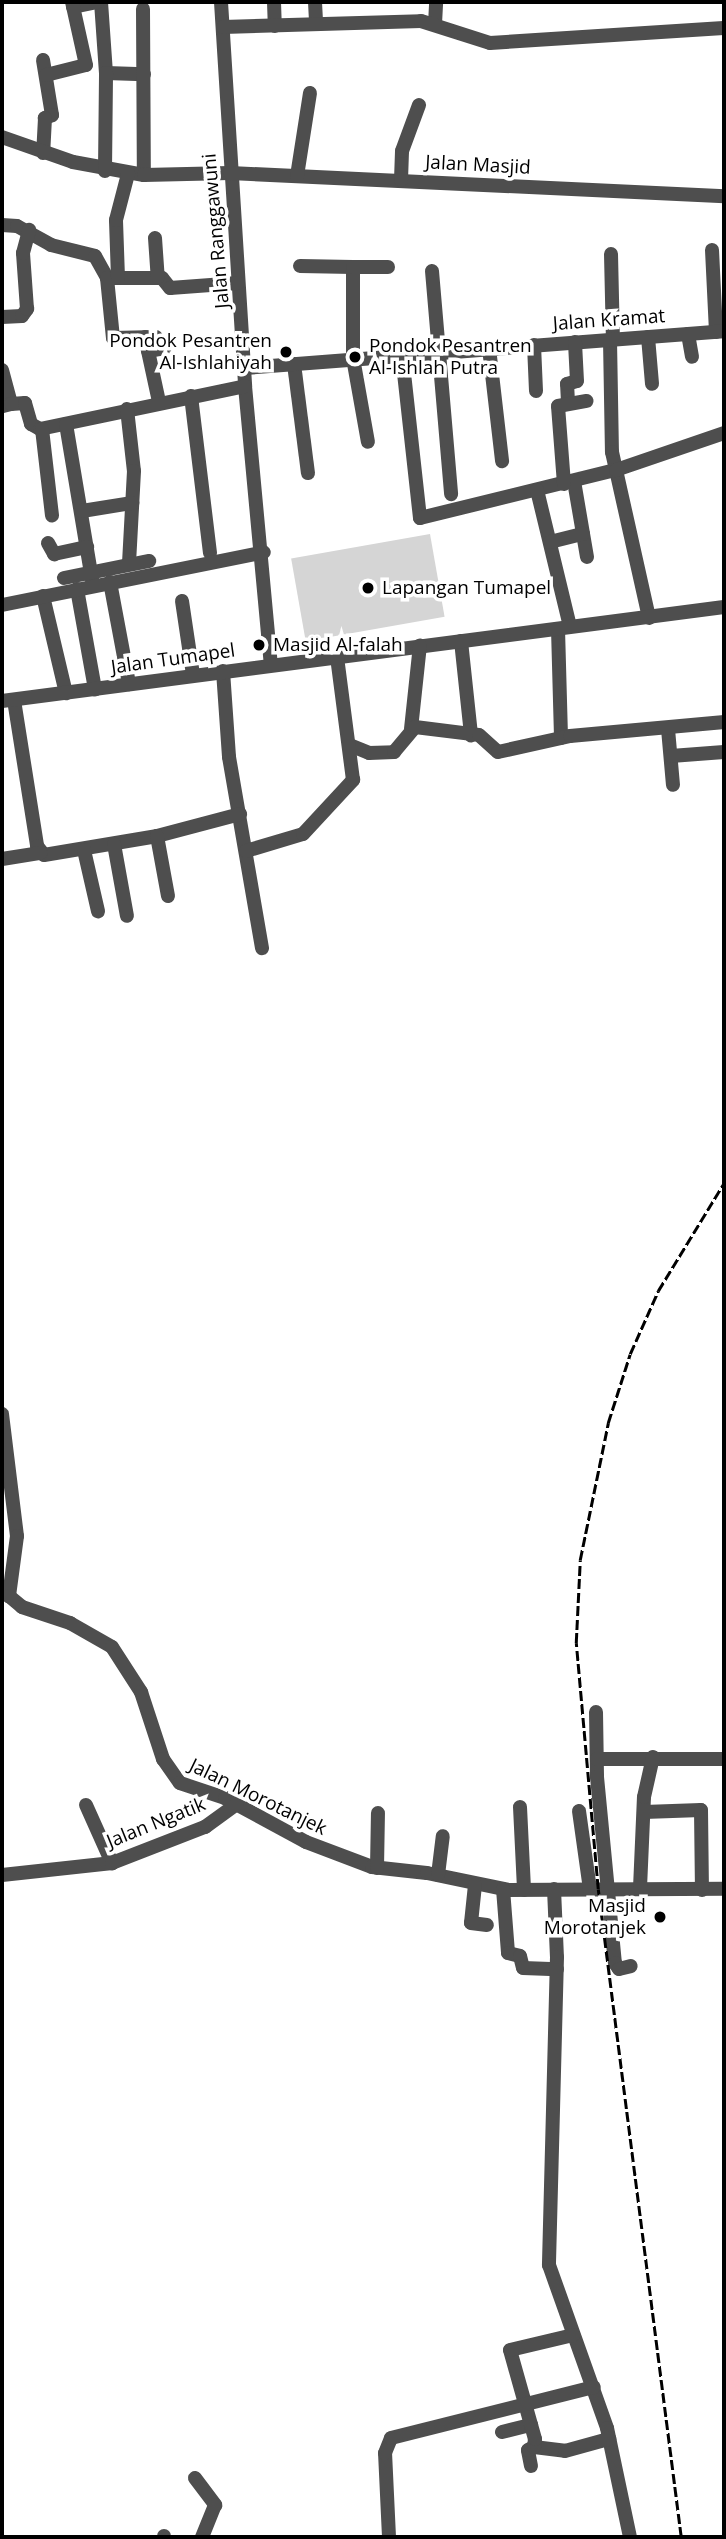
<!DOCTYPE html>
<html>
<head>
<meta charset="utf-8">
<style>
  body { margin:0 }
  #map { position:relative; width:726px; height:2539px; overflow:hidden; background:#fff; font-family:"Open Sans",sans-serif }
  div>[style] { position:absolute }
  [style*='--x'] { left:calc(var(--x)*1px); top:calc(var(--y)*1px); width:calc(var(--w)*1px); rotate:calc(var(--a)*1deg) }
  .green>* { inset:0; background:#d5d5d5; transform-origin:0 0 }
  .minor>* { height:14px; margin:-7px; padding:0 7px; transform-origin:7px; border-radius:7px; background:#4e4e4e }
  .rail>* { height:2.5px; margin-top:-1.25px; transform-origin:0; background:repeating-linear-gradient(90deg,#000 0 10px,transparent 0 13.5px) }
  .dots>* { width:19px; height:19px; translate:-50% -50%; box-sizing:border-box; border:4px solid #fff; border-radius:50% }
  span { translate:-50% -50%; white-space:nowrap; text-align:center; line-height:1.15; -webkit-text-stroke:7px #fff; paint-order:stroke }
  .street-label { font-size:19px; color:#000 }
  .poi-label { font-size:19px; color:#000 }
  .right { translate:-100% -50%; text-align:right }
  .left { translate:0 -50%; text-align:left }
  .frame { position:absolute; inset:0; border:4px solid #000; pointer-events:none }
</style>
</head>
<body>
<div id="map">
  <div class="green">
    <i style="left:430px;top:534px;width:84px;height:141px;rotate:80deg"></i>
  </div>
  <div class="minor">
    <i style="--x:101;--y:2;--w:71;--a:86"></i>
    <i style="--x:106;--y:73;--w:38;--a:2"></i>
    <i style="--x:221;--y:2;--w:385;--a:86.4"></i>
    <i style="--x:245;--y:386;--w:280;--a:84.7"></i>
    <i style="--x:274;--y:2;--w:24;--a:88"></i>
    <i style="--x:315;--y:2;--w:21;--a:87"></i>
    <i style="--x:73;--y:7;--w:25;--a:-12"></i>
    <i style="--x:143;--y:9;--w:166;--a:89.7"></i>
    <i style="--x:435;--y:24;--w:22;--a:-87"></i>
    <i style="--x:223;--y:27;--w:198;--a:-1.7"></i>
    <i style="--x:421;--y:21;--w:72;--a:17.7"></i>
    <i style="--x:490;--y:43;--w:234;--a:-3.7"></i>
    <i style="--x:43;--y:60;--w:56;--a:80.7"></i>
    <i style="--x:52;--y:115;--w:8;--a:157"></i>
    <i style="--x:45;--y:118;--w:35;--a:93"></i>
    <i style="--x:46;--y:75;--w:41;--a:-14"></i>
    <i style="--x:86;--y:65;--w:65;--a:-102.5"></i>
    <i style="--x:2;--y:137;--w:75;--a:19.4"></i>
    <i style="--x:73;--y:162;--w:72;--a:10.4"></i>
    <i style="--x:144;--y:175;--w:86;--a:-1.3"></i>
    <i style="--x:230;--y:173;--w:495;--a:2.7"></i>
    <i style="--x:105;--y:171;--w:98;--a:-89.4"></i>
    <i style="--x:297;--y:176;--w:84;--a:-81.1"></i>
    <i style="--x:401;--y:180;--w:29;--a:-88"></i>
    <i style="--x:402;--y:151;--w:49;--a:-69.7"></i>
    <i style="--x:2;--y:225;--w:15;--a:4"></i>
    <i style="--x:17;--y:226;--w:39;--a:29"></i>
    <i style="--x:51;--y:245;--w:45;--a:14"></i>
    <i style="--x:95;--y:256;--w:25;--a:61"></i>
    <i style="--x:107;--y:278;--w:55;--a:0"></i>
    <i style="--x:162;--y:278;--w:13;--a:51"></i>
    <i style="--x:170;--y:288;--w:68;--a:-4.2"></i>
    <i style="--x:155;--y:238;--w:39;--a:86"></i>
    <i style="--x:712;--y:250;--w:82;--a:87.2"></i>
    <i style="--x:611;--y:254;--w:85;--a:88.7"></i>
    <i style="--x:300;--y:266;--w:53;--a:1.1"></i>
    <i style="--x:353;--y:267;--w:91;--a:90"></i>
    <i style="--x:353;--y:358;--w:85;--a:79.9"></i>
    <i style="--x:353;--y:267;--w:35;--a:0"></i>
    <i style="--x:432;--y:271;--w:224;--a:85.1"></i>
    <i style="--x:107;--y:278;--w:60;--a:84.3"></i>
    <i style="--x:113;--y:338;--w:43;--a:-1.3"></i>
    <i style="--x:118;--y:278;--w:58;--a:-92"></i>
    <i style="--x:116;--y:220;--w:48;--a:-75.4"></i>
    <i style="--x:2;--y:317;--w:20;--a:-3"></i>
    <i style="--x:22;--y:316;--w:9;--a:-54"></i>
    <i style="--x:27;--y:309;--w:56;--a:-94.1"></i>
    <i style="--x:23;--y:253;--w:24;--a:-75"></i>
    <i style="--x:688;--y:334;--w:23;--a:80"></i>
    <i style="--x:145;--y:337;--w:66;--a:77.8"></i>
    <i style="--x:648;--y:337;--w:47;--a:85.1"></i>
    <i style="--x:610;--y:340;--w:112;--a:89"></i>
    <i style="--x:612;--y:452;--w:170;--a:77.4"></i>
    <i style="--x:534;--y:345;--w:46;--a:87.5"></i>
    <i style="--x:489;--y:348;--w:114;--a:83.4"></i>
    <i style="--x:148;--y:351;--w:17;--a:-10"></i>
    <i style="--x:402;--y:355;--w:164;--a:83.7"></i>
    <i style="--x:420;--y:518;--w:202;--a:-13.8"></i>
    <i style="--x:616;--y:470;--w:114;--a:-18.9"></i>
    <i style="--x:294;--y:364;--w:110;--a:82.7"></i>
    <i style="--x:245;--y:368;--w:480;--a:-4.4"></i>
    <i style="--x:2;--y:370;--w:35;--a:75"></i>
    <i style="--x:11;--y:404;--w:8;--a:166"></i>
    <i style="--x:191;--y:396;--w:158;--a:83.1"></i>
    <i style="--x:568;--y:402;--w:18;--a:-93"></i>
    <i style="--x:567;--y:384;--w:10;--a:-17"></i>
    <i style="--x:577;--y:381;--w:39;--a:-93"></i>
    <i style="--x:11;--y:404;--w:14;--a:-4"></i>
    <i style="--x:25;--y:403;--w:22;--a:74"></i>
    <i style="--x:31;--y:424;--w:10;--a:29"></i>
    <i style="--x:40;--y:429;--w:209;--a:-11.8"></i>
    <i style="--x:127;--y:409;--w:62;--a:83.6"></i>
    <i style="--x:134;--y:471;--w:93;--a:93.1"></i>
    <i style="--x:66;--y:424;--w:164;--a:80.5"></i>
    <i style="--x:42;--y:429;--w:87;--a:83.4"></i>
    <i style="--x:574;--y:481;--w:77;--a:80.3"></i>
    <i style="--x:564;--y:484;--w:78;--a:-94.4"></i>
    <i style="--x:558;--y:406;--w:29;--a:-10"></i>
    <i style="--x:537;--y:490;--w:140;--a:76.4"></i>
    <i style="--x:82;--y:511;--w:51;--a:-9.1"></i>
    <i style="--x:550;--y:542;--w:34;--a:-14"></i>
    <i style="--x:48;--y:543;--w:13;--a:61"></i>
    <i style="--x:54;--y:554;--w:34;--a:-12"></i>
    <i style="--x:64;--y:578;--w:87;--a:-11.3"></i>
    <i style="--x:110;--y:582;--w:104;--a:79.4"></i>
    <i style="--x:77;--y:589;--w:102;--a:79.8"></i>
    <i style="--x:43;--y:596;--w:100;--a:76.7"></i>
    <i style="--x:182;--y:601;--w:75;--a:81.5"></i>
    <i style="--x:2;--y:605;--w:267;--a:-11.4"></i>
    <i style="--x:558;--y:629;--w:109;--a:88.4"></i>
    <i style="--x:461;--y:641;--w:95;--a:83.9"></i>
    <i style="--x:223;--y:671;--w:86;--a:86"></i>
    <i style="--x:229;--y:757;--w:194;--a:80.2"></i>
    <i style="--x:14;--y:700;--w:148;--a:81"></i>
    <i style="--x:37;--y:846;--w:11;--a:52"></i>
    <i style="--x:44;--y:855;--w:115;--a:-9.5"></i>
    <i style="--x:157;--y:836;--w:86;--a:-14.8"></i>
    <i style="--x:2;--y:701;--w:728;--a:-7.42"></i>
    <i style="--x:411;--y:729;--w:84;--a:-83.9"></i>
    <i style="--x:668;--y:729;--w:56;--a:84.9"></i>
    <i style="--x:352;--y:746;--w:18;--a:22"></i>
    <i style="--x:369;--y:753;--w:25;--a:-2"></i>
    <i style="--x:394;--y:752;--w:33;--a:-50"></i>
    <i style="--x:415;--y:727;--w:64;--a:7.1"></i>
    <i style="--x:479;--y:735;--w:25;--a:42"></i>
    <i style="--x:498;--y:752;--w:74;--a:-12.5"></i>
    <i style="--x:570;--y:736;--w:155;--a:-5.2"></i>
    <i style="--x:671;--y:756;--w:53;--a:-4.3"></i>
    <i style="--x:157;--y:836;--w:61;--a:79.6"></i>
    <i style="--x:114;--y:844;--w:73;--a:79.8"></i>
    <i style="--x:84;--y:850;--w:63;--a:77.1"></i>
    <i style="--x:246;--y:851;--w:59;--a:-16.6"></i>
    <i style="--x:303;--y:834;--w:74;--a:-47.2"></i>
    <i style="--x:353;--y:780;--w:125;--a:-97.4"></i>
    <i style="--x:2;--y:859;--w:39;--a:-9"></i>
    <i style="--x:2;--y:1414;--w:123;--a:83"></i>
    <i style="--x:17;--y:1536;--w:61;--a:97.6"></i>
    <i style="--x:9;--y:1596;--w:17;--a:40"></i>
    <i style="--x:22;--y:1607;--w:51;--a:18.4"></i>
    <i style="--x:70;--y:1623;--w:48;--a:29.7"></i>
    <i style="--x:112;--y:1647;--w:54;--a:57.2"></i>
    <i style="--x:141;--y:1692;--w:71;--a:71.8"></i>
    <i style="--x:163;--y:1759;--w:29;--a:55"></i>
    <i style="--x:180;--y:1783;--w:47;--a:18.4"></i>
    <i style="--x:225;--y:1798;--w:92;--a:28.5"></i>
    <i style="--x:306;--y:1842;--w:71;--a:20.7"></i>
    <i style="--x:372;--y:1867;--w:55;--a:6.2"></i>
    <i style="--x:427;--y:1873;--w:84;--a:11.7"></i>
    <i style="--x:509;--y:1890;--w:215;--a:-0.3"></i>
    <i style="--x:596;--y:1712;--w:65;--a:89.1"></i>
    <i style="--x:597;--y:1777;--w:187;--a:84.5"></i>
    <i style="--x:615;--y:1963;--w:7;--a:56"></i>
    <i style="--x:619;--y:1969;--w:12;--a:-14"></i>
    <i style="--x:597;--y:1759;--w:127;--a:0"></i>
    <i style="--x:86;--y:1805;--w:64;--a:65.9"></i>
    <i style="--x:520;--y:1807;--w:83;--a:87.2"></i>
    <i style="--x:579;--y:1811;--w:79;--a:82"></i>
    <i style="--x:644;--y:1812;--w:57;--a:-2"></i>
    <i style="--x:701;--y:1810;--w:80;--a:89.3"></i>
    <i style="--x:377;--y:1868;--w:55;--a:-89"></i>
    <i style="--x:2;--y:1875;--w:111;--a:-6.2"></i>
    <i style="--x:112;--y:1863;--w:100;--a:-21.2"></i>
    <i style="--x:205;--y:1827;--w:39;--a:-36"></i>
    <i style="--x:438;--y:1875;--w:39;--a:-83"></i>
    <i style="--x:475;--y:1885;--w:38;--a:96"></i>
    <i style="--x:471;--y:1923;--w:16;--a:7"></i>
    <i style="--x:640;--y:1888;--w:91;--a:-87.5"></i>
    <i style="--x:644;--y:1797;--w:41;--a:-77.3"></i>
    <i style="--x:503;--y:1889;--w:64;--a:85.5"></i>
    <i style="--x:508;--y:1953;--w:12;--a:14"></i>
    <i style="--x:520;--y:1956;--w:12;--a:76"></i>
    <i style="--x:523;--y:1968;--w:34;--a:2"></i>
    <i style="--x:554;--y:1889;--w:68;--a:87.5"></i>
    <i style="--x:557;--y:1957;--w:308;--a:91.5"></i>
    <i style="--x:549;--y:2265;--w:173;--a:70.4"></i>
    <i style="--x:607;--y:2428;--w:111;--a:78.1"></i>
    <i style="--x:502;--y:2432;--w:30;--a:-14"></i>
    <i style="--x:534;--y:2447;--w:31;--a:7"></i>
    <i style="--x:565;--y:2451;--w:46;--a:-15.3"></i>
    <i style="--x:531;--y:2466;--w:16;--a:-101"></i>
    <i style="--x:528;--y:2450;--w:7;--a:-27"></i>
    <i style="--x:534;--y:2447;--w:8;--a:-83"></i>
    <i style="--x:535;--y:2439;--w:92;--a:-105.7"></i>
    <i style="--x:510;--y:2350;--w:65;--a:-13.4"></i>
    <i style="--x:195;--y:2478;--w:34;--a:53"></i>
    <i style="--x:215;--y:2505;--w:35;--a:112"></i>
    <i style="--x:164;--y:2537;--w:1;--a:-90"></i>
    <i style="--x:389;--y:2537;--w:84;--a:-92.7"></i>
    <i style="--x:385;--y:2453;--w:16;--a:-68"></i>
    <i style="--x:391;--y:2438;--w:209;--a:-14.1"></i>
  </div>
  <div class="rail">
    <i style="--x:681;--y:2537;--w:653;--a:-97.3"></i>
    <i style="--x:598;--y:1889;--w:247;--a:-95.1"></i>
    <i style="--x:576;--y:1643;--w:83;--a:-87.2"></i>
    <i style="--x:580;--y:1560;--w:140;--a:-78.4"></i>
    <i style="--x:608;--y:1423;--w:72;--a:-72.3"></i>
    <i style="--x:630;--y:1354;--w:69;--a:-66"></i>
    <i style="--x:658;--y:1291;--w:127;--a:-58.6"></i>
  </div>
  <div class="dots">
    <i style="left:286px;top:352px;background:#000"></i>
    <i style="left:355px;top:357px;background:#000"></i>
    <i style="left:368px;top:588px;background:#000"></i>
    <i style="left:259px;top:645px;background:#000"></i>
    <i style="left:660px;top:1917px;background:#000"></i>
  </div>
  <div class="street-label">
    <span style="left:478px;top:165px;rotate:3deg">Jalan Masjid</span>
    <span style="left:216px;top:231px;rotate:-95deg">Jalan Ranggawuni</span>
    <span style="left:609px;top:320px;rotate:-4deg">Jalan Kramat</span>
    <span style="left:173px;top:659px;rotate:-8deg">Jalan Tumapel</span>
    <span style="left:258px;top:1797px;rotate:26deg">Jalan Morotanjek</span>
    <span style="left:156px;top:1823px;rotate:-22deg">Jalan Ngatik</span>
  </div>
  <div class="poi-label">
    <span class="right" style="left:272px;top:352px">Pondok Pesantren<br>Al-Ishlahiyah</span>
    <span class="left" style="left:369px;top:357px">Pondok Pesantren<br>Al-Ishlah Putra</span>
    <span class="left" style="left:382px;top:588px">Lapangan Tumapel</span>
    <span class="left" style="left:273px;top:645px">Masjid Al-falah</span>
    <span class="right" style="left:646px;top:1917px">Masjid<br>Morotanjek</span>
  </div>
  <div class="frame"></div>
</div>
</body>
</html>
